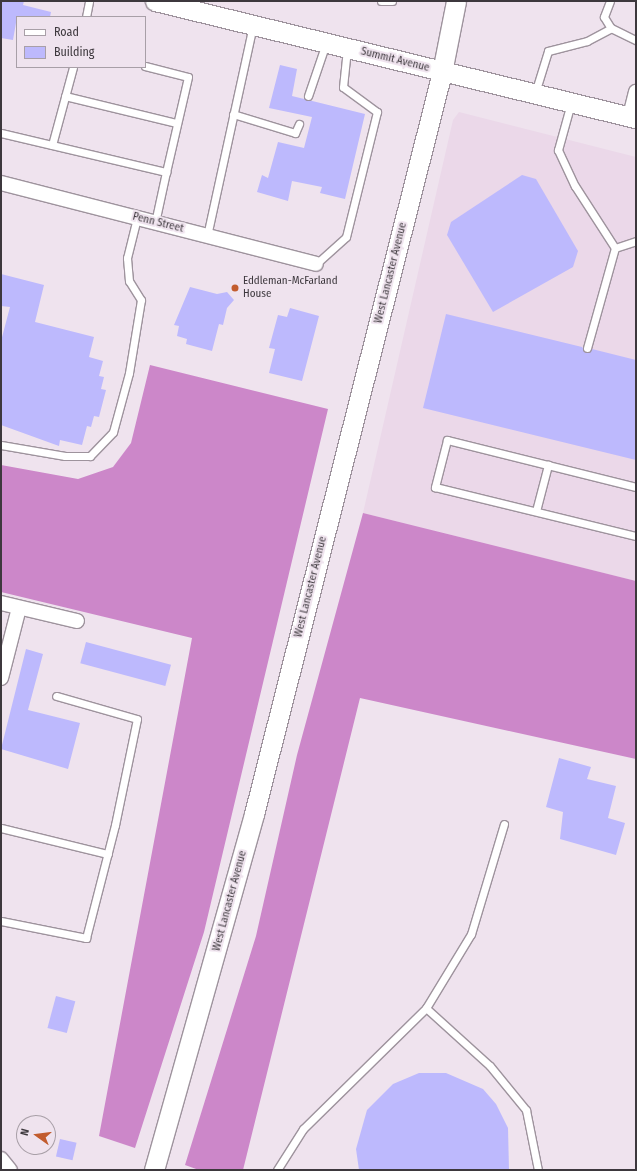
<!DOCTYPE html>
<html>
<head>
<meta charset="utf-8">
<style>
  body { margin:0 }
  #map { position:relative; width:637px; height:1171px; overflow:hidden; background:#efe3ee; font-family:"Fira Sans Condensed",sans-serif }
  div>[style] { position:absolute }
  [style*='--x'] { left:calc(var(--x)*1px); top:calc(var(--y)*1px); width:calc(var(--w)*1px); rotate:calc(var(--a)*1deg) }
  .built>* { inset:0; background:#ebd8e9 }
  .forest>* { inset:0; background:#cc87c9 }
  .building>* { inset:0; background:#bdb9fd; transform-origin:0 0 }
  .roads { filter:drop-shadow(1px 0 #9e939d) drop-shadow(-1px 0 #9e939d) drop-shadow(0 1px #9e939d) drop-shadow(0 -1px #9e939d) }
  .lane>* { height:7px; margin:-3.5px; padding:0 3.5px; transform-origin:3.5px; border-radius:3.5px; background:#fff }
  .street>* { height:14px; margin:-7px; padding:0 7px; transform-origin:7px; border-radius:7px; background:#fff }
  .secondary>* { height:19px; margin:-9.5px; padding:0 9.5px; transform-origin:9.5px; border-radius:9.5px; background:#fff }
  .dots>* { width:11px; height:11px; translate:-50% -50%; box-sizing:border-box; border:2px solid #efe3ee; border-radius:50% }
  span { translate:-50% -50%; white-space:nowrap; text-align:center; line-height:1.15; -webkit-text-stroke:4px #efe3ee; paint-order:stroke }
  .street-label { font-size:11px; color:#3d383d }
  .poi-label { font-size:11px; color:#3d383d }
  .left { translate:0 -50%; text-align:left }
  .frame { position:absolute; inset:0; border:2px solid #3d383d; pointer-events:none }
  .legend { position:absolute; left:16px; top:16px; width:130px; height:52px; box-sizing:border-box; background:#efe3ee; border:1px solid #a89fa7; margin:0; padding:5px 7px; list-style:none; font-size:12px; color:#3d383d }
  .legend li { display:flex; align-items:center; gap:8px; height:20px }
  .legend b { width:20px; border:1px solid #a89fa7 }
  .north { position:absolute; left:16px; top:1115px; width:40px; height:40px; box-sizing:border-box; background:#efe3ee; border:1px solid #a89fa7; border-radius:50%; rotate:284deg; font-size:11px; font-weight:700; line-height:16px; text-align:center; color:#3d383d }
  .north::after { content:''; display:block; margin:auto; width:14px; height:18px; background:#c25c2e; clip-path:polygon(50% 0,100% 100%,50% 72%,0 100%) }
</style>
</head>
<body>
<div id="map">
  <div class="built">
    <i style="clip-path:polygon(459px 112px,636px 157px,636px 581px,363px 513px,453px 120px)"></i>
  </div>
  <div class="forest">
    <i style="clip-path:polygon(150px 365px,328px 409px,204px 932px,135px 1148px,99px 1136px,192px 638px,1px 592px,1px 465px,78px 479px,113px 467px,131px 443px)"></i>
    <i style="clip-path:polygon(363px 513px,636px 581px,636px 759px,360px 698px,243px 1170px,199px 1170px,185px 1165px,256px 936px,297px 755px)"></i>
  </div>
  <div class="building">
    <i style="clip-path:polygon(1px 1px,24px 1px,23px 5px,51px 12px,50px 17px,17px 17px,13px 40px,1px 38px)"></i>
    <i style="clip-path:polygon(280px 65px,297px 69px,292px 96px,365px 114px,345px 199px,320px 193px,322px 187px,292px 181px,288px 201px,257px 192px,262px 175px,268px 178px,278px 142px,304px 148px,312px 117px,269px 108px)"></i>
    <i style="clip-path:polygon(522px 175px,536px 179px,578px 251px,573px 267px,493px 312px,447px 235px,451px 222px)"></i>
    <i style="clip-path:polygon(1px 274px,44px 285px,35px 322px,94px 337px,89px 357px,103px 361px,99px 376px,104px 377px,101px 389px,106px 390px,99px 417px,94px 416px,91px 427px,87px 426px,82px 445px,60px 440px,59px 446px,1px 425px,1px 341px,10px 307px,1px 306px)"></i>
    <i style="clip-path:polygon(190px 287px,217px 294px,227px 292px,234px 300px,227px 308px,223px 325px,219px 324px,212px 351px,186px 344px,187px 339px,177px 336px,179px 326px,174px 325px)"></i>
    <i style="clip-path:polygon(290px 308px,319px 316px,302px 381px,269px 373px,275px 349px,269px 348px,278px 315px,287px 317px)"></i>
    <i style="clip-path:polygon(446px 314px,582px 347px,586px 353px,592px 349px,636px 360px,636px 460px,423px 408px)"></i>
    <i style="left:86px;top:642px;width:88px;height:22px;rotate:15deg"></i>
    <i style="clip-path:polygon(26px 649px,43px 654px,28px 710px,80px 723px,68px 769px,1px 749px)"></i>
    <i style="clip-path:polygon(559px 758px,591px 767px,587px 779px,616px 786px,608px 818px,625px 823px,616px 855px,560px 839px,563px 812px,546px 807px)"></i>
    <i style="left:56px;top:996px;width:20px;height:33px;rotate:15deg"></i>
    <i style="clip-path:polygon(419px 1073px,446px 1073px,483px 1089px,496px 1104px,508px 1128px,509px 1170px,359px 1170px,356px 1149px,367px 1110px,393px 1084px)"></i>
    <i style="left:60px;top:1139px;width:17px;height:18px;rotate:13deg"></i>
  </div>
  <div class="roads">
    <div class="lane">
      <i style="--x:381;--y:1;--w:11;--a:0"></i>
      <i style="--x:610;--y:1;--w:17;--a:111"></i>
      <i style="--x:604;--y:17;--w:13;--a:58"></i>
      <i style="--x:611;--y:28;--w:28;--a:26"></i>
      <i style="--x:86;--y:17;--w:16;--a:-79"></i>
      <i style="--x:145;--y:66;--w:44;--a:14.3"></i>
      <i style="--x:188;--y:77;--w:98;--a:103"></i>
      <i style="--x:535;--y:93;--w:44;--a:-72.8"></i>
      <i style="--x:548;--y:51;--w:40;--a:-14.4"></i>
      <i style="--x:587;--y:41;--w:27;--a:-28"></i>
      <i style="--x:65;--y:96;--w:115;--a:13.6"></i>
      <i style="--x:308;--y:96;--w:56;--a:-71.2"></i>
      <i style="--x:571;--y:103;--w:49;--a:105.5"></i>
      <i style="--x:558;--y:150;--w:40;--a:65"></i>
      <i style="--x:575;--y:186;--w:74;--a:57.2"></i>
      <i style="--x:615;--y:248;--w:22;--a:-18"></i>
      <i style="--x:233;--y:114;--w:65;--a:17"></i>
      <i style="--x:295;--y:133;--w:10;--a:-66"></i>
      <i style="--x:1;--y:133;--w:170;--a:13.3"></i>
      <i style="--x:166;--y:172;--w:52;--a:102.2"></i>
      <i style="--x:52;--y:145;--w:81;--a:-74.9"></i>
      <i style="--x:207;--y:236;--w:216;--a:-77.7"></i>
      <i style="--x:316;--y:264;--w:40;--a:-42"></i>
      <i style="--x:346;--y:237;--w:129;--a:-76.1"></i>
      <i style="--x:377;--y:112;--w:42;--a:-143.7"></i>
      <i style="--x:343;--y:87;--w:38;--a:-84"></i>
      <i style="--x:587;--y:348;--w:104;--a:-74.4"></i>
      <i style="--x:1;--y:445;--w:65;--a:9.8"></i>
      <i style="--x:65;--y:456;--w:25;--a:0"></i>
      <i style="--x:90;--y:456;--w:33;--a:-46"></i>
      <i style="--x:113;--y:432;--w:61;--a:-74.8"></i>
      <i style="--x:129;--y:373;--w:74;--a:-80.7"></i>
      <i style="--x:141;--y:300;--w:22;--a:-122"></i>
      <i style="--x:129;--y:281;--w:23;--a:-95"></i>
      <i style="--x:127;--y:258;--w:41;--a:-76"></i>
      <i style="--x:636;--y:487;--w:195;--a:-166"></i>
      <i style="--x:447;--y:440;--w:49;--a:104.3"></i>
      <i style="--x:435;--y:487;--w:207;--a:13.7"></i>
      <i style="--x:536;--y:511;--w:48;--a:-75.4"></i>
      <i style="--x:504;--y:824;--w:115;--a:106.7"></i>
      <i style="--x:471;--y:934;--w:87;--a:121.3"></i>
      <i style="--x:426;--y:1008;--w:86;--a:42.2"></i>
      <i style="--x:490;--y:1066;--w:57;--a:50.7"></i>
      <i style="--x:526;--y:1110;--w:61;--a:78.7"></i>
      <i style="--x:1;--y:828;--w:110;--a:13.7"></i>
      <i style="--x:1;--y:921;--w:87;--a:11.3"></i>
      <i style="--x:86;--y:938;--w:117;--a:-75.6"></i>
      <i style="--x:115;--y:825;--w:108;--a:-78.3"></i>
      <i style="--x:137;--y:719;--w:84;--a:-164.1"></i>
      <i style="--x:277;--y:1170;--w:49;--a:-57.6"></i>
      <i style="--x:303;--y:1129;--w:173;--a:-44.5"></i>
    </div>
    <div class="street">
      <i style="--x:630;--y:116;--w:25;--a:-76"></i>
      <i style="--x:1;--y:183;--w:325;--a:14.4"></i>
      <i style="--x:1;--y:603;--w:78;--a:13.3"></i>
      <i style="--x:1;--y:678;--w:72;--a:-75.6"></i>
      <i style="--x:1;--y:1159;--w:14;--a:51"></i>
    </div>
    <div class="secondary">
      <i style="--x:155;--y:1;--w:495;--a:13.7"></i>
      <i style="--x:154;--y:1170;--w:370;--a:-74.3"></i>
      <i style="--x:254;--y:814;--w:765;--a:-75.78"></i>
      <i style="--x:442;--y:72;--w:72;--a:-78.8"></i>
    </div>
  </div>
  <div class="dots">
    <i style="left:235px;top:288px;background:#c25c2e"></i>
  </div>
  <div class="street-label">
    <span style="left:395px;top:60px;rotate:14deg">Summit Avenue</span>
    <span style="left:158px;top:223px;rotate:14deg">Penn Street</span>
    <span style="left:391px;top:273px;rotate:-76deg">West Lancaster Avenue</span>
    <span style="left:311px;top:587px;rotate:-76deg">West Lancaster Avenue</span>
    <span style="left:230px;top:901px;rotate:-75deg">West Lancaster Avenue</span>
  </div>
  <div class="poi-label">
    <span class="left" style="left:243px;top:288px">Eddleman-McFarland<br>House</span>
  </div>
  <div class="frame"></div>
  <ul class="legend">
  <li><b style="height:5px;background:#fff"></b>Road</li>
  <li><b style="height:11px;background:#bdb9fd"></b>Building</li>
  </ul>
  <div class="north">N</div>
</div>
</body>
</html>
